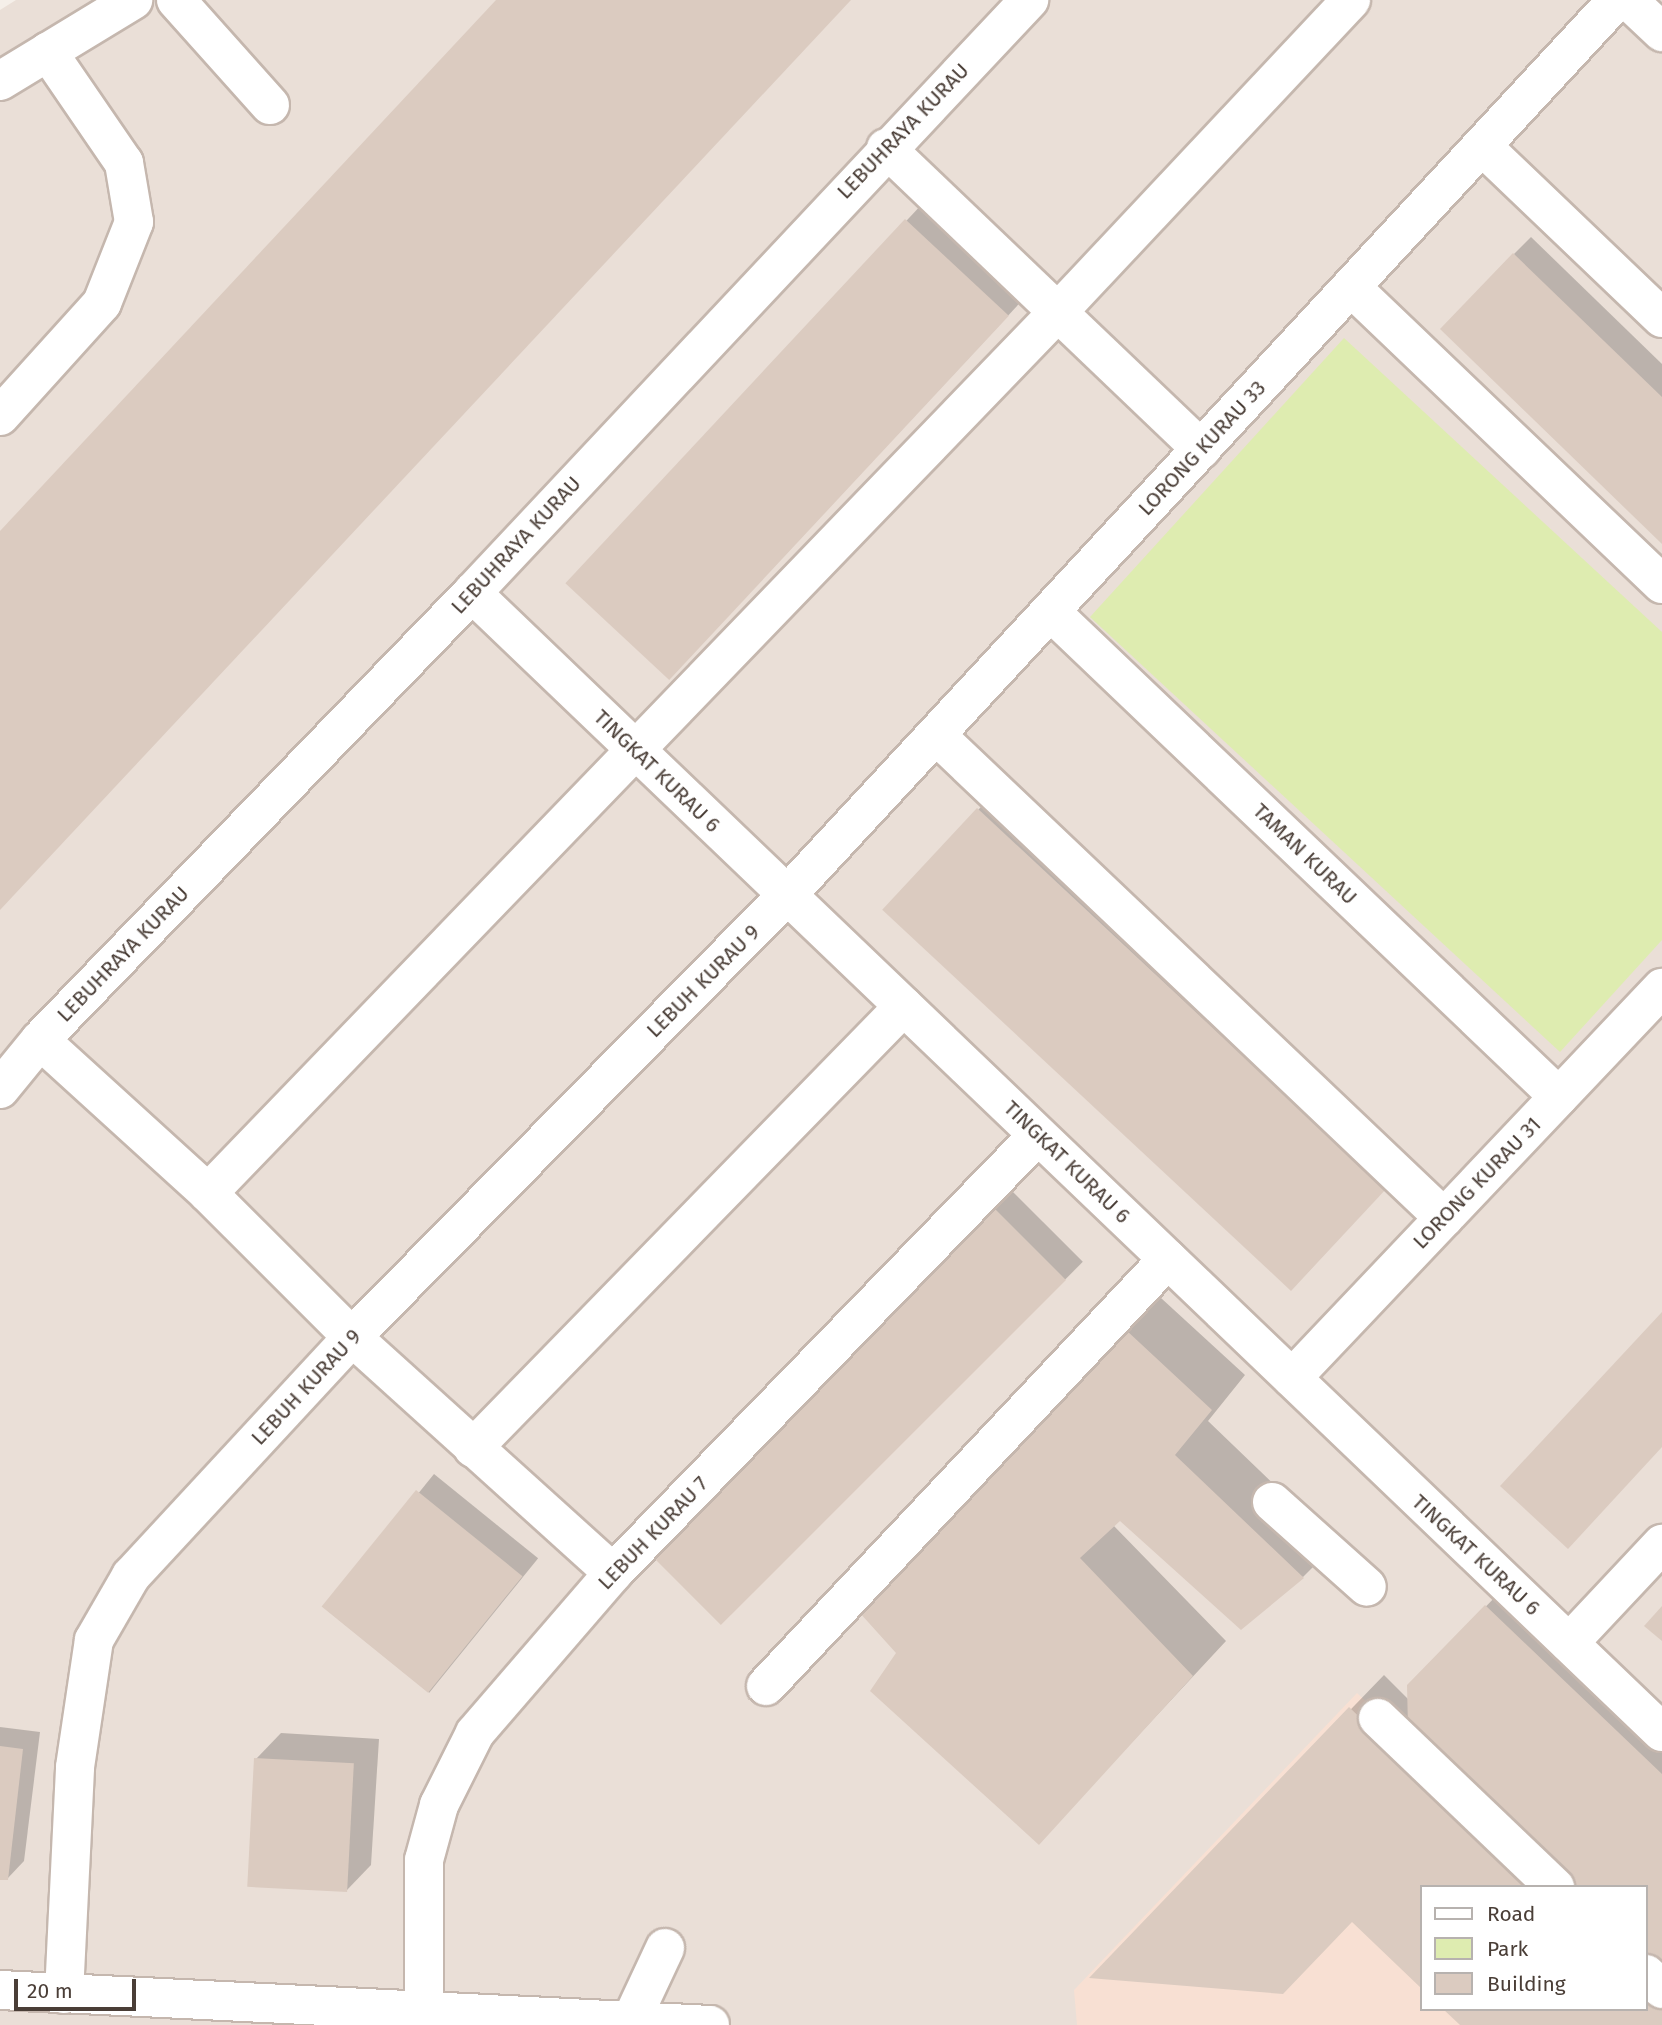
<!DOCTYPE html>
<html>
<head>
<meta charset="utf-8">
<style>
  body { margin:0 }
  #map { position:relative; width:1662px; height:2025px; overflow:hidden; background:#f5efe9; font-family:"Fira Sans",sans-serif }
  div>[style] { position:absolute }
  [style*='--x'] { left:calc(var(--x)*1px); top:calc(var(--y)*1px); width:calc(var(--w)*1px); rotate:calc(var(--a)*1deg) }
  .residential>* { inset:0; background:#eadfd7 }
  .commercial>* { inset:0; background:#f8e0d3 }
  .green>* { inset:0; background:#deecb0 }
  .shadow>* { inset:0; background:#0003; transform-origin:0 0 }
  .building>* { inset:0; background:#dbcbc0; transform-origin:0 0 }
  .roads { filter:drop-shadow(2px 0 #c5b7ae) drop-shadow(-2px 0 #c5b7ae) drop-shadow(0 2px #c5b7ae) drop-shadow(0 -2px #c5b7ae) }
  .minor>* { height:38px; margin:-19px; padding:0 19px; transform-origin:19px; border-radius:19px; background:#fff }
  span { translate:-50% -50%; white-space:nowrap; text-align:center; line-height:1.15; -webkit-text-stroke:5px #fff; paint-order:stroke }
  .street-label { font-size:21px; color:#4a3e37 }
  .legend { position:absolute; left:1420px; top:1885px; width:228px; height:126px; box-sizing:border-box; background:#fff; border:2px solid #b7b2af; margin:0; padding:9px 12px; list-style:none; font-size:21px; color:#4a3e37 }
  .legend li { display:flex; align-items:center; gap:14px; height:35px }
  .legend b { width:35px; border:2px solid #b7b2af }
  .scale { position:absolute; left:14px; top:1979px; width:122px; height:32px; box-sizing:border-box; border:4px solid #4a3e37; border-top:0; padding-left:9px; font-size:21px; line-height:24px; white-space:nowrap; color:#4a3e37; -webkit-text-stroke:5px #fff; paint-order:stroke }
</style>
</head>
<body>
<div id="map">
  <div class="residential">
    <i style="clip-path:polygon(evenodd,16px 0,1662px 0,1662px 2025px,0 2025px,0 10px,16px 0,1422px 1887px,1646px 1887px,1646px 2009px,1422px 2009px,1422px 1887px)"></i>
  </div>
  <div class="commercial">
    <i style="clip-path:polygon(1357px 1693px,1561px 1887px,1422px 1887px,1422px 2009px,1646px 2009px,1662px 1983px,1662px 2025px,1077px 2025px,1074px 1990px)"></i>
  </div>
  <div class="green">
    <i style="clip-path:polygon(1344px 338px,1662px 632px,1662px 940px,1560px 1052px,1090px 617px)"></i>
  </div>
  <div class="shadow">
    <i style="left:923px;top:203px;width:139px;height:520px;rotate:43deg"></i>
    <i style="clip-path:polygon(1531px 237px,1662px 364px,1662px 542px,1514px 254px)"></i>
    <i style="clip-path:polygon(995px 792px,1399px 1173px,1306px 1274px,885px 909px)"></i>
    <i style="left:1010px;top:1189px;width:103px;height:511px;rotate:45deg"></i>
    <i style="clip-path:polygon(1161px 1298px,1245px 1375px,1208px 1421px,1336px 1544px,1303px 1577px,1120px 1518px,1113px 1525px,1226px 1641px,1039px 1842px,873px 1691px,1127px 1331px)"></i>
    <i style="left:434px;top:1474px;width:134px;height:173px;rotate:39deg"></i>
    <i style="clip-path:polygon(1503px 1589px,1662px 1741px,1662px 1966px,1646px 1887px,1421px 1738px,1422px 1987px,1353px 1921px,1093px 1976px,1384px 1675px,1409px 1700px,1409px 1685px)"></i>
    <i style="clip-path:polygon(0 1727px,40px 1732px,24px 1861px,7px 1879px,0 1878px)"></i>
    <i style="clip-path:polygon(281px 1733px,379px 1739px,371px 1865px,346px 1891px,256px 1759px)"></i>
  </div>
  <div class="building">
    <i style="clip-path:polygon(496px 0,851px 0,0 910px,0 531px)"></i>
    <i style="left:905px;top:219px;width:142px;height:498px;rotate:43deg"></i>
    <i style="clip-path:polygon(1513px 253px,1662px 397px,1662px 544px,1440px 329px)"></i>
    <i style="left:977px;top:808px;width:559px;height:139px;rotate:43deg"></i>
    <i style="left:991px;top:1205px;width:106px;height:488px;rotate:45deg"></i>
    <i style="clip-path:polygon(1662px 1312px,1662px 1447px,1568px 1549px,1500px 1486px)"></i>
    <i style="clip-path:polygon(1126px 1330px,1212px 1410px,1175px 1455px,1304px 1578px,1241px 1630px,1120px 1521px,1080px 1558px,1193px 1676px,1039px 1845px,870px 1691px,896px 1653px,859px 1612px)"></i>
    <i style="left:416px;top:1490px;width:137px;height:150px;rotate:39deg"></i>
    <i style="clip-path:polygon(1485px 1605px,1662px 1774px,1662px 1969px,1646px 1954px,1646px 1887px,1575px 1887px,1408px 1728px,1407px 1685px)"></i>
    <i style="clip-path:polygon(1662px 1606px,1662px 1641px,1644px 1626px)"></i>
    <i style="clip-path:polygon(1349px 1707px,1535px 1887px,1422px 1887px,1422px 1989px,1352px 1922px,1283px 1994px,1089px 1978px)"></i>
    <i style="clip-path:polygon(0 1746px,23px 1749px,8px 1880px,0 1880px)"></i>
    <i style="left:254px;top:1758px;width:100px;height:129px;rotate:3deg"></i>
    <i style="clip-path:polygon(1646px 1993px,1662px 2008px,1662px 2025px,1460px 2025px,1443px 2009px,1646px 2009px)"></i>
  </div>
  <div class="roads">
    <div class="minor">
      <i style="--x:176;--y:0;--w:141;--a:48.2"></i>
      <i style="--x:1628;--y:0;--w:47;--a:43.3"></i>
      <i style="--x:0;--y:81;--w:156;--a:-31.3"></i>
      <i style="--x:1482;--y:146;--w:249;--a:43.7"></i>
      <i style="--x:886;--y:148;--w:436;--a:43.7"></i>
      <i style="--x:1351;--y:287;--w:430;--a:43.7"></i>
      <i style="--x:0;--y:416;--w:152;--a:-47.9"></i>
      <i style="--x:102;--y:303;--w:87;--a:-68.4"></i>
      <i style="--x:134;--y:222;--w:60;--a:-99.6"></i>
      <i style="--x:124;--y:163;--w:135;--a:-124.4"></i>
      <i style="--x:472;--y:593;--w:1647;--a:43.75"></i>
      <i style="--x:1051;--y:612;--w:702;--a:43.67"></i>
      <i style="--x:936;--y:735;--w:701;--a:43.55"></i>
      <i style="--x:40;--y:1040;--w:227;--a:42.3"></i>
      <i style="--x:208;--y:1193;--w:204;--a:45"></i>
      <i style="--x:352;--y:1337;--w:352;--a:42.1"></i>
      <i style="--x:0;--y:1089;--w:63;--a:-50.8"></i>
      <i style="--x:40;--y:1040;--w:622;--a:-45.98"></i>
      <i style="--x:472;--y:593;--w:814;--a:-46.79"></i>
      <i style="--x:208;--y:1193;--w:1224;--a:-46.03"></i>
      <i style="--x:1058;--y:312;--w:428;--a:-46.8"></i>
      <i style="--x:1292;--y:1378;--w:538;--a:-46.51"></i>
      <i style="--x:473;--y:1448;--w:617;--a:-45.72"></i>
      <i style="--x:1272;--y:1502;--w:127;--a:41.8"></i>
      <i style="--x:1569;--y:1643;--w:136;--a:-46.8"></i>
      <i style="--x:766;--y:1686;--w:586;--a:-46.73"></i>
      <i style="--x:1378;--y:1718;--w:245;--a:43.7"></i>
      <i style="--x:1646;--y:1974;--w:22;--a:43"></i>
      <i style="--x:0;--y:1990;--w:711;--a:2.82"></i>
      <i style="--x:64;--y:1994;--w:227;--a:-87.2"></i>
      <i style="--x:75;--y:1767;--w:128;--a:-81.5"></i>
      <i style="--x:94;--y:1640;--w:74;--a:-60"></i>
      <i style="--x:131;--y:1576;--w:326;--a:-47.2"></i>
      <i style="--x:352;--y:1337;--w:620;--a:-45.46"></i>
      <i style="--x:787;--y:895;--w:1221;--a:-47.16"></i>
      <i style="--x:424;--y:2009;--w:149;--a:-90"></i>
      <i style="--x:424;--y:1860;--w:57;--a:-74.7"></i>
      <i style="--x:439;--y:1805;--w:80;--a:-63.4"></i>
      <i style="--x:475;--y:1733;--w:211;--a:-49.2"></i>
      <i style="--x:613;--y:1573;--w:610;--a:-45.86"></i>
      <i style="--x:629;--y:2025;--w:85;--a:-64.9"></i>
    </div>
  </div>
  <div class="street-label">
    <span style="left:903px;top:131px;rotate:-46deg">LEBUHRAYA KURAU</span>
    <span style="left:1202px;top:448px;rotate:-47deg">LORONG KURAU 33</span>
    <span style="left:516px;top:545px;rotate:-47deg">LEBUHRAYA KURAU</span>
    <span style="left:657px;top:771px;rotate:44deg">TINGKAT KURAU 6</span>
    <span style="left:1305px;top:854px;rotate:44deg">TAMAN KURAU</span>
    <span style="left:123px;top:954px;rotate:-46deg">LEBUHRAYA KURAU</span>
    <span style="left:703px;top:981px;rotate:-45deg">LEBUH KURAU 9</span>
    <span style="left:1067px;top:1162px;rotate:44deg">TINGKAT KURAU 6</span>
    <span style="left:1477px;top:1183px;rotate:-46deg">LORONG KURAU 31</span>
    <span style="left:306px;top:1387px;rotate:-47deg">LEBUH KURAU 9</span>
    <span style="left:653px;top:1533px;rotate:-46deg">LEBUH KURAU 7</span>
    <span style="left:1476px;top:1555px;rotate:43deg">TINGKAT KURAU 6</span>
  </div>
  <ul class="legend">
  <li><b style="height:9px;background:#fff"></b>Road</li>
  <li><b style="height:19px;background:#deecb0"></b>Park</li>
  <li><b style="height:19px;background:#dbcbc0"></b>Building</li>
  </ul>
  <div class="scale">20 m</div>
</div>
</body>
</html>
